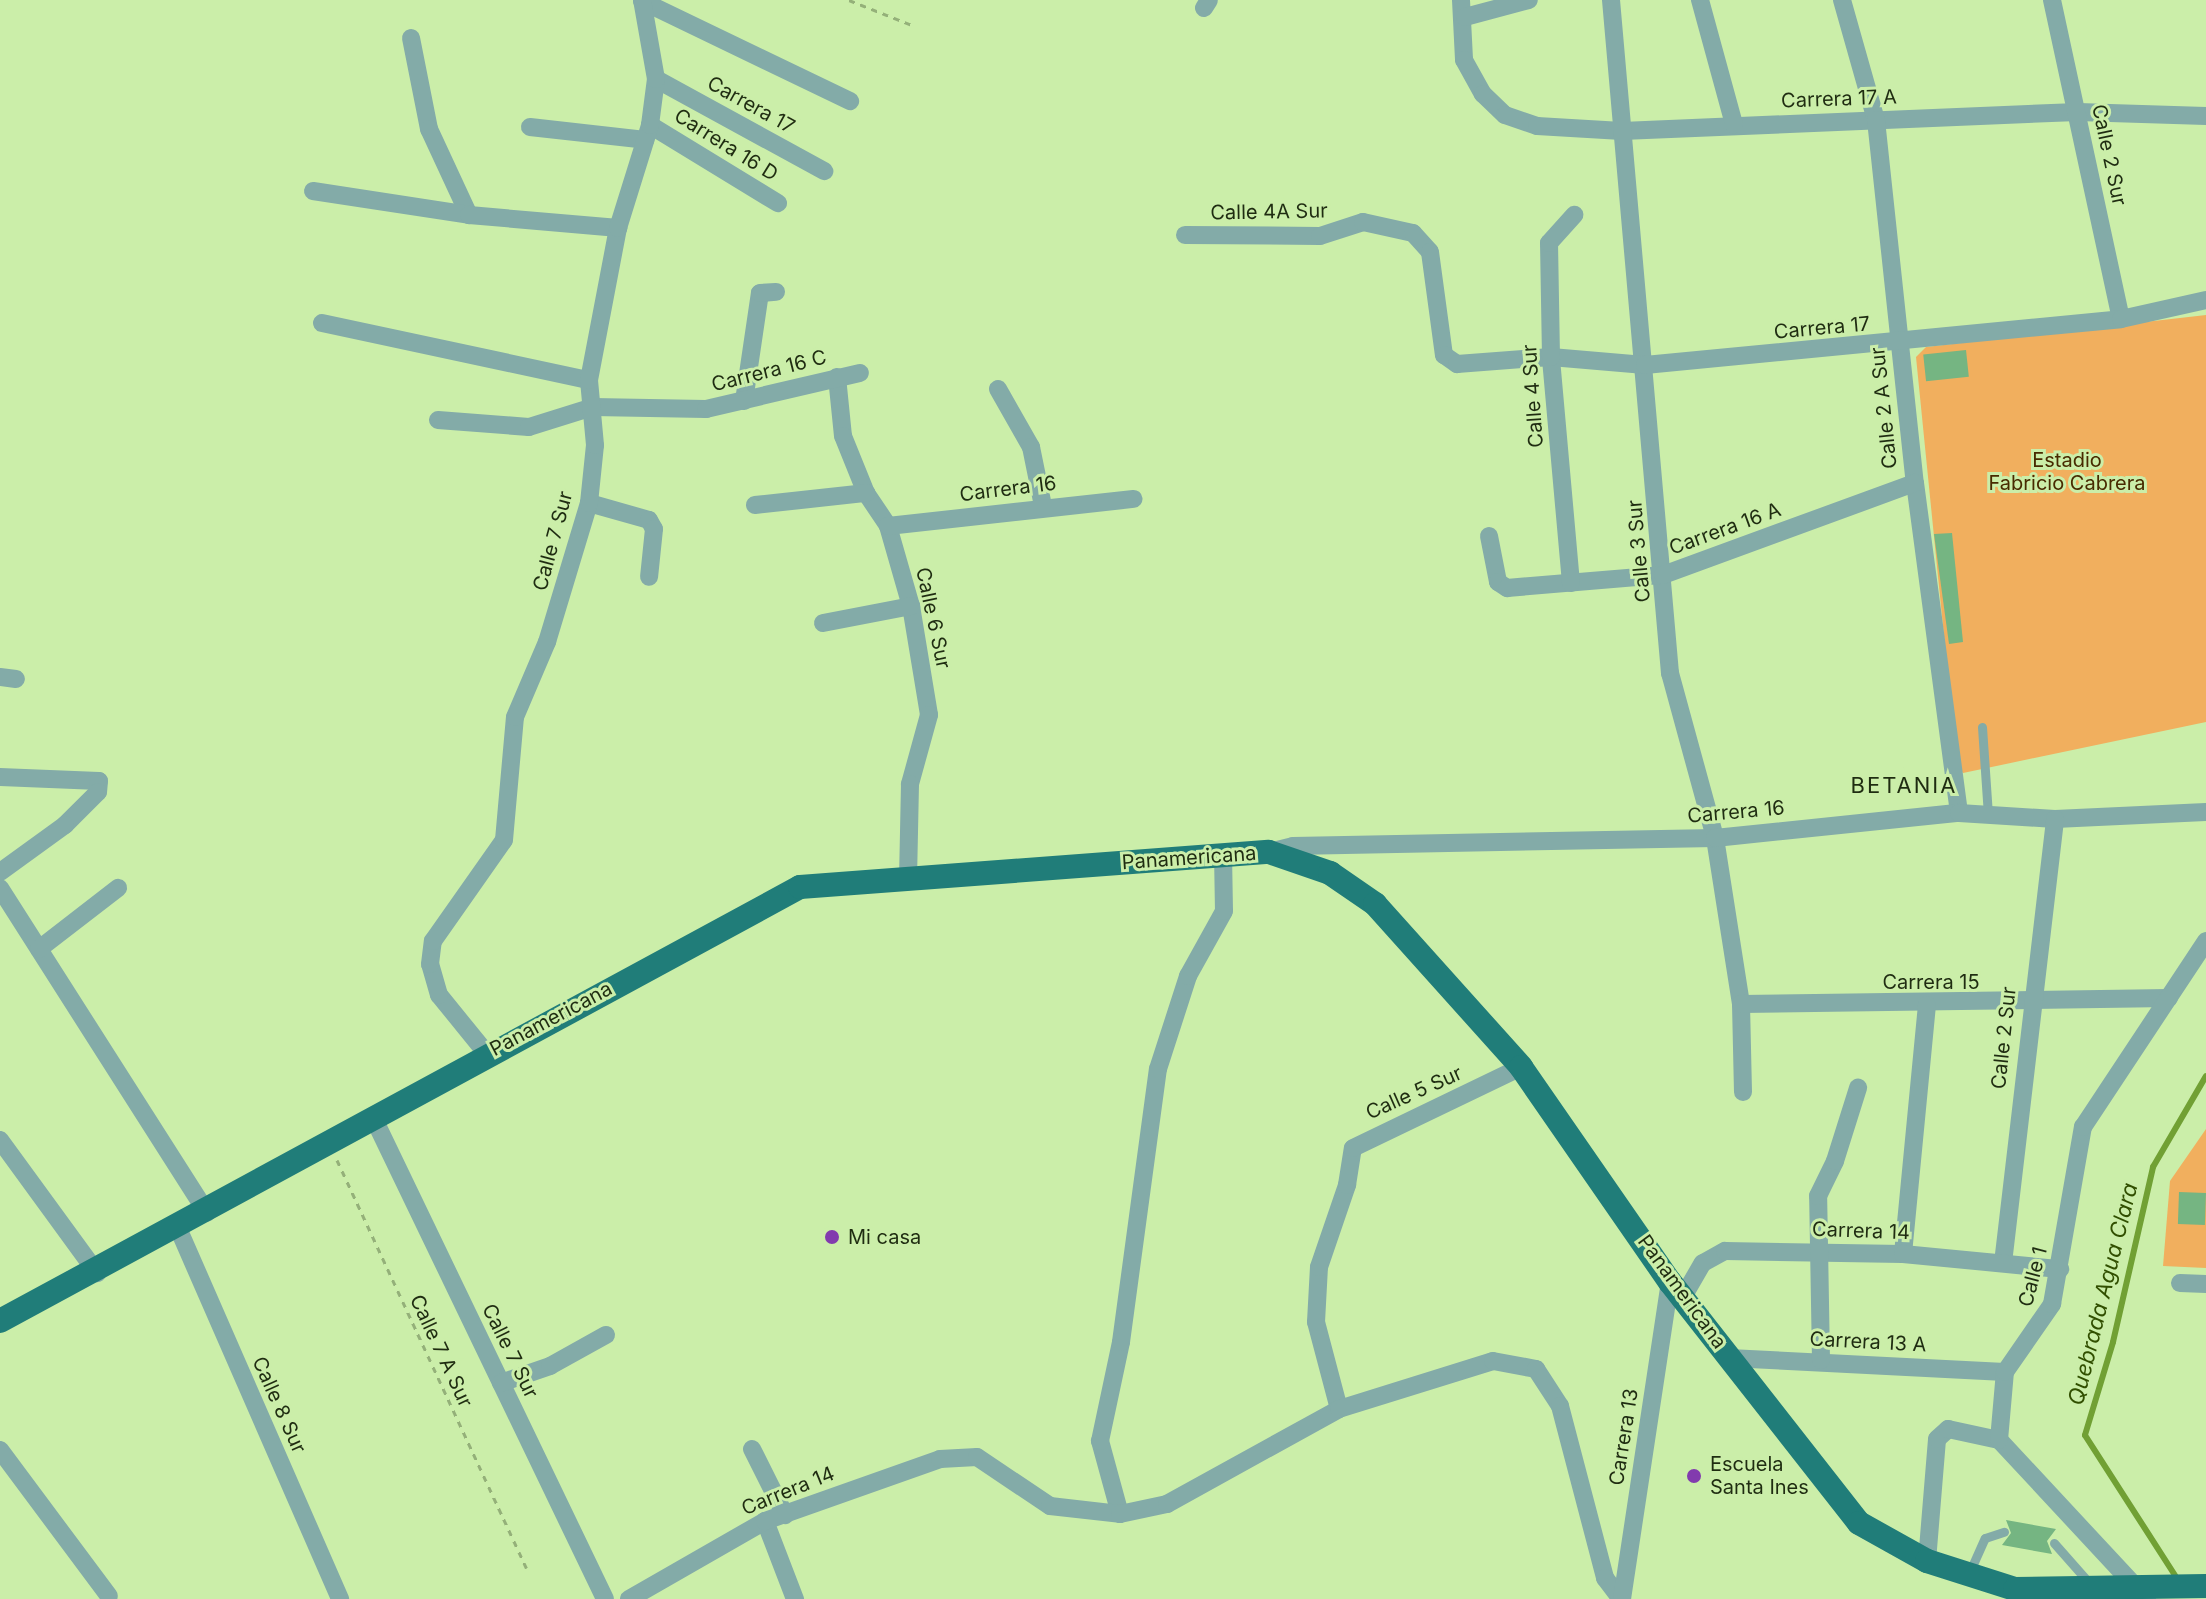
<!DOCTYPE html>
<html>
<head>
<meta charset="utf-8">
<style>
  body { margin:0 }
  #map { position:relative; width:2206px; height:1599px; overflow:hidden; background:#cbeea9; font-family:Inter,sans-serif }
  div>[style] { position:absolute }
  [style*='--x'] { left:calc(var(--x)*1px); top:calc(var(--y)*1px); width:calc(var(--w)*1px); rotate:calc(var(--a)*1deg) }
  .green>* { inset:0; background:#f1af5e }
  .stream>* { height:6px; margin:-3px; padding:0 3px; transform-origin:3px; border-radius:3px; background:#71a034 }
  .building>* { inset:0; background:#75b582; transform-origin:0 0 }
  .path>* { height:3px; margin-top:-1.5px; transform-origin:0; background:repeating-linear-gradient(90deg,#94b079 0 6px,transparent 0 12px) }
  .service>* { height:9px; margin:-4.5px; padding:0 4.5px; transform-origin:4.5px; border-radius:4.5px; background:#83aba8 }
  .minor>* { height:18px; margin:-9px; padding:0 9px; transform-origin:9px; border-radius:9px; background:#83aba8 }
  .primary>* { height:24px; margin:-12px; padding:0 12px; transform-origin:12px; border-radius:12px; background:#207d79 }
  .dots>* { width:22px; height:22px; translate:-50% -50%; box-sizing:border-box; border:4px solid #cbeea9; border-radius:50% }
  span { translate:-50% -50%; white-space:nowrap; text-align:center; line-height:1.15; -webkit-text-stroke:6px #cbeea9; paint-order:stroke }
  .street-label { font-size:20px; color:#1f2c11 }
  .park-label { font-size:20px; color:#482a00 }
  .poi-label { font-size:20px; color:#1f2c11 }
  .left { translate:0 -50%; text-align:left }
  .neighbourhood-label { font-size:22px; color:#1f2c11; letter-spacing:2px }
  .water-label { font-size:22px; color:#314f00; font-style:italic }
</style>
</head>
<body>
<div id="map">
  <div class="green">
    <i style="clip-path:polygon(2206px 315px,2206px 722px,1963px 773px,1957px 766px,1916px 357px,1926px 347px)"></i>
    <i style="clip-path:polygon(2206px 1129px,2206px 1268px,2163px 1266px,2170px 1181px)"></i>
  </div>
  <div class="stream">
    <i style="--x:2178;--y:1580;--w:172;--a:-122.7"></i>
    <i style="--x:2085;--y:1435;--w:97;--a:-73.2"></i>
    <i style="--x:2113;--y:1342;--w:180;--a:-77.1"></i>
    <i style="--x:2153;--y:1167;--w:105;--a:-59.8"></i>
  </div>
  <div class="building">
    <i style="left:1966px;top:350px;width:27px;height:43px;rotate:84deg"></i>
    <i style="clip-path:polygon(1952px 533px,1963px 642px,1949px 644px,1934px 534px)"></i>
    <i style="left:2179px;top:1192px;width:27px;height:32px;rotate:2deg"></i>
    <i style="clip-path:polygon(2006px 1520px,2056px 1529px,2047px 1541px,2052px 1554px,2002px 1545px,2011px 1533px)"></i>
  </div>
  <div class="path">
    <i style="--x:849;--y:0;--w:68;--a:21.6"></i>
    <i style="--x:337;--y:1160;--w:450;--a:65.1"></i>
  </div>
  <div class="service">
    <i style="--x:1982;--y:727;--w:88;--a:86.1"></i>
    <i style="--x:2054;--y:1543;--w:56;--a:48.6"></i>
    <i style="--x:1970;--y:1571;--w:36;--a:-66"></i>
    <i style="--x:1985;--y:1538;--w:20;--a:-18"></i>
  </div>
  <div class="minor">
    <i style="--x:1461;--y:0;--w:60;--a:87.1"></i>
    <i style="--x:1464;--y:60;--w:39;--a:61"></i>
    <i style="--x:1483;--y:94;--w:30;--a:44"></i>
    <i style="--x:1505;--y:115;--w:34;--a:19"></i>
    <i style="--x:1537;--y:126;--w:85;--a:3.4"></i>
    <i style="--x:1622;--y:131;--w:456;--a:-2.4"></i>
    <i style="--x:2078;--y:112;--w:128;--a:1.8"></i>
    <i style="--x:1611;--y:0;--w:676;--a:84.99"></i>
    <i style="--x:1670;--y:673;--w:171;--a:74.7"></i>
    <i style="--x:1715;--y:838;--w:168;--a:81.1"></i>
    <i style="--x:1741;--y:1004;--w:88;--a:88.7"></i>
    <i style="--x:1700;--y:0;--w:129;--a:74.7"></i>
    <i style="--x:1842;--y:0;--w:125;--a:74.2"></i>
    <i style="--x:1876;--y:120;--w:365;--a:83.9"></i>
    <i style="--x:1915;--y:483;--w:333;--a:82.4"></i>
    <i style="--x:2052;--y:0;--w:326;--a:77.8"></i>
    <i style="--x:642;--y:1;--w:231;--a:25.7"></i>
    <i style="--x:1204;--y:8;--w:9;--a:-58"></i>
    <i style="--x:1465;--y:17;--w:66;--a:-14.9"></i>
    <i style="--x:411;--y:38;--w:93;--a:78.8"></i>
    <i style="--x:429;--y:129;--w:95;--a:65.1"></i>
    <i style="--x:656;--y:79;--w:192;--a:28.7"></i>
    <i style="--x:650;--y:125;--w:150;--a:31.4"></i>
    <i style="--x:530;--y:127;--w:116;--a:6.4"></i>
    <i style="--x:313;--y:191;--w:158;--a:8.7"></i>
    <i style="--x:469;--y:215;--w:150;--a:5"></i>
    <i style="--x:1185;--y:235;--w:135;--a:0.4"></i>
    <i style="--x:1320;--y:236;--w:45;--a:-18"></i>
    <i style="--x:1363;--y:222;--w:51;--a:12.4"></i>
    <i style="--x:1413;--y:233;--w:25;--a:48"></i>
    <i style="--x:1430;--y:252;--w:104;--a:82.3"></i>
    <i style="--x:1444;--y:355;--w:16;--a:35"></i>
    <i style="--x:1457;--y:364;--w:94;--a:-4.3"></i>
    <i style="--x:1551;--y:357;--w:94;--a:4.9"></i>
    <i style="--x:1645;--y:365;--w:478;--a:-5.5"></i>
    <i style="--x:2121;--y:319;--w:87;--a:-12.6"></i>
    <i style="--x:322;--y:323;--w:273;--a:12.1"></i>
    <i style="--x:837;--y:377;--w:59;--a:84.2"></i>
    <i style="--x:843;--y:436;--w:61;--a:68"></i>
    <i style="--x:866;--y:493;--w:40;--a:56"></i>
    <i style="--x:888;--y:526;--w:83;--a:74"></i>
    <i style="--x:911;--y:606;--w:110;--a:80.6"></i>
    <i style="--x:929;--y:715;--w:72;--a:105.4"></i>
    <i style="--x:910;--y:784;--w:94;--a:91.2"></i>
    <i style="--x:998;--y:389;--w:67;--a:60.4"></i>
    <i style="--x:1031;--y:447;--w:60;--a:78.5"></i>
    <i style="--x:744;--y:401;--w:109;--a:-81.6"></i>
    <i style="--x:760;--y:293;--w:16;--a:-4"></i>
    <i style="--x:438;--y:420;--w:91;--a:4.4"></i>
    <i style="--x:529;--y:427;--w:67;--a:-17.4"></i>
    <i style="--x:593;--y:407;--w:113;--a:1"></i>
    <i style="--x:706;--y:409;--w:158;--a:-13.2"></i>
    <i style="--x:589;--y:503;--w:62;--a:15.8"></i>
    <i style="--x:649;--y:520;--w:10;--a:61"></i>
    <i style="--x:654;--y:529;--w:48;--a:95.9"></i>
    <i style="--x:755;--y:505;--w:112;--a:-6.2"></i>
    <i style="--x:888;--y:526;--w:247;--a:-6.3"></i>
    <i style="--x:1489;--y:536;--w:47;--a:78.9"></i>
    <i style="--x:1498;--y:582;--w:11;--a:34"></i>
    <i style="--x:1507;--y:588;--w:157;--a:-4.8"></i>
    <i style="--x:1663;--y:575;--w:268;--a:-20.1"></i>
    <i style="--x:1571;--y:583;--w:227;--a:-95.1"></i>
    <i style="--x:1551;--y:357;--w:114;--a:-91"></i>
    <i style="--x:1549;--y:243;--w:38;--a:-48"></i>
    <i style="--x:823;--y:623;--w:90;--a:-10.9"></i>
    <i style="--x:0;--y:677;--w:16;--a:7"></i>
    <i style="--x:0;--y:777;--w:99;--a:2.3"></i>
    <i style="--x:99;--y:781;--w:11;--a:95"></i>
    <i style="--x:98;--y:792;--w:47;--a:135"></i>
    <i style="--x:65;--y:825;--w:80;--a:144.1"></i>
    <i style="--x:1269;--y:852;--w:25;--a:-14"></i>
    <i style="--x:1293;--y:846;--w:422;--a:-1.1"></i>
    <i style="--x:1715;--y:838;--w:245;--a:-5.9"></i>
    <i style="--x:1959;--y:813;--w:96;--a:3.6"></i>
    <i style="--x:2055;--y:819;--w:151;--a:-2.7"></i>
    <i style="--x:0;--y:888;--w:385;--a:57.5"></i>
    <i style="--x:39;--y:949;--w:100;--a:-37.7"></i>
    <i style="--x:1741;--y:1004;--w:428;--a:-0.8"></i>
    <i style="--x:487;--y:1054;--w:76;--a:-129.1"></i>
    <i style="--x:439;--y:995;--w:32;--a:-106"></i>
    <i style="--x:430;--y:964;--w:23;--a:-83"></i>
    <i style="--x:433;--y:941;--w:123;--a:-54.9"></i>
    <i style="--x:504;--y:840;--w:123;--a:-84.9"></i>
    <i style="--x:515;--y:717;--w:82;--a:-66.9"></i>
    <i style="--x:547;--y:642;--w:145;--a:-73.2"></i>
    <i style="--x:589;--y:503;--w:58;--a:-84.1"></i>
    <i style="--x:595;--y:445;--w:65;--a:-95.3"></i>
    <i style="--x:589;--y:380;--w:155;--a:-79.2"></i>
    <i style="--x:618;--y:228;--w:108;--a:-72.7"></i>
    <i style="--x:650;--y:125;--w:46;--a:-82.6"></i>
    <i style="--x:656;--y:79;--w:80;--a:-100"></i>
    <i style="--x:375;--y:1121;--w:530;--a:64.3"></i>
    <i style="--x:0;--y:1140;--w:165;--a:53.9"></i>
    <i style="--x:178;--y:1228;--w:405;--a:66.4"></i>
    <i style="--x:1903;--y:1254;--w:250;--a:-84.5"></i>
    <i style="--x:2003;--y:1263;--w:447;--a:-83.3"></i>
    <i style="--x:2180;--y:1283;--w:26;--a:2"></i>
    <i style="--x:1683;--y:1297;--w:39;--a:-60"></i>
    <i style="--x:1703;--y:1263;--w:25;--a:-29"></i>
    <i style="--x:1725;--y:1251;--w:178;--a:1"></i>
    <i style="--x:1903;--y:1254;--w:158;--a:5.5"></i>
    <i style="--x:1729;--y:1358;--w:276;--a:2.9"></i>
    <i style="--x:1821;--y:1360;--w:164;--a:-91"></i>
    <i style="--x:1818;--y:1196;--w:39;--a:-64"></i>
    <i style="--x:1835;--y:1161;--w:77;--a:-72.5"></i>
    <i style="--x:501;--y:1383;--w:52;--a:-19.1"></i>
    <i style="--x:550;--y:1366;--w:64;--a:-29"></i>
    <i style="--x:1339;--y:1409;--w:90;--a:-104.8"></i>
    <i style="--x:1316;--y:1322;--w:55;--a:-86.9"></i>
    <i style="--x:1319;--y:1267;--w:87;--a:-71.1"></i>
    <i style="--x:1347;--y:1185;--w:37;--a:-81"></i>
    <i style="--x:1353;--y:1148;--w:187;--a:-25.7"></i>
    <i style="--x:752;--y:1449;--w:74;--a:63.4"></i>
    <i style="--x:0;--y:1450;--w:182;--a:53.3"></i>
    <i style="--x:1120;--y:1514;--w:76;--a:-105.3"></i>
    <i style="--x:1100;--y:1441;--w:101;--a:-78"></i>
    <i style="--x:1121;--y:1342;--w:275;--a:-82.3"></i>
    <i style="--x:1158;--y:1069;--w:98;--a:-72.1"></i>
    <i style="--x:1188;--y:976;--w:74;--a:-61"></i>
    <i style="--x:1224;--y:911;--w:55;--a:-91"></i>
    <i style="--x:765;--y:1521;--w:84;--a:69"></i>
    <i style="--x:1927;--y:1561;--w:122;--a:-85.3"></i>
    <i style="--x:1937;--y:1439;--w:15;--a:-42"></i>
    <i style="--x:1948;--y:1429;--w:52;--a:12.2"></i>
    <i style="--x:629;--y:1599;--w:157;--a:-29.8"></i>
    <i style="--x:765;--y:1521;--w:186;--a:-19.5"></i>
    <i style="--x:940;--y:1459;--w:37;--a:-3"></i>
    <i style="--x:977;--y:1457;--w:88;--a:33.9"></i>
    <i style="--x:1050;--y:1506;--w:70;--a:6.5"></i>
    <i style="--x:1120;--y:1514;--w:48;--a:-12"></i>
    <i style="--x:1167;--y:1504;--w:196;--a:-28.9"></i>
    <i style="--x:1339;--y:1409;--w:161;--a:-17.3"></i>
    <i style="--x:1493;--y:1361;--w:44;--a:10.5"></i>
    <i style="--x:1536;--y:1369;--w:44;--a:57"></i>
    <i style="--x:1560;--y:1406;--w:178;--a:75.3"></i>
    <i style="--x:1605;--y:1578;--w:26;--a:53"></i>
    <i style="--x:1622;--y:1599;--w:321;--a:-81.4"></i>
    <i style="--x:2147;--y:1599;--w:217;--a:-132.9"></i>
    <i style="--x:1999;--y:1440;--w:68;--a:-85"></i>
    <i style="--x:2005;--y:1372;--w:83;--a:-55.3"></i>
    <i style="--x:2052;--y:1304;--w:180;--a:-80.1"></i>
    <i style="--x:2083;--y:1127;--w:223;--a:-56.5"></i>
  </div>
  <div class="primary">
    <i style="--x:0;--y:1321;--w:910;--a:-28.48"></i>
    <i style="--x:800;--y:887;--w:470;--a:-4.3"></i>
    <i style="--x:1269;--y:852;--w:65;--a:19"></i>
    <i style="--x:1330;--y:873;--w:55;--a:34.6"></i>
    <i style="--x:1375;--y:904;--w:219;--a:48.1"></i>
    <i style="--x:1521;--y:1067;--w:262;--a:55.3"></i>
    <i style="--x:1670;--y:1282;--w:306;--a:51.9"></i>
    <i style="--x:1859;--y:1523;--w:78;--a:29.2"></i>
    <i style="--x:1927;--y:1561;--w:92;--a:17.7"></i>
    <i style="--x:2015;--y:1589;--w:191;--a:-0.9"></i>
  </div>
  <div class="dots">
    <i style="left:832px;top:1237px;background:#823bae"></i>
    <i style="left:1694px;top:1476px;background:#823bae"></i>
  </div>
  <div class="street-label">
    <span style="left:1839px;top:99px;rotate:-2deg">Carrera 17 A</span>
    <span style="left:751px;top:105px;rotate:29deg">Carrera 17</span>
    <span style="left:726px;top:145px;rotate:32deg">Carrera 16 D</span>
    <span style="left:2109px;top:155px;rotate:78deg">Calle 2 Sur</span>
    <span style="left:1269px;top:212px;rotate:-1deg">Calle 4A Sur</span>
    <span style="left:1822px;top:328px;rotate:-5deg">Carrera 17</span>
    <span style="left:769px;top:371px;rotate:-14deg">Carrera 16 C</span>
    <span style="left:1533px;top:396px;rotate:-94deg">Calle 4 Sur</span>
    <span style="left:1884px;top:408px;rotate:-96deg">Calle 2 A Sur</span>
    <span style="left:1008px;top:489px;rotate:-7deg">Carrera 16</span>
    <span style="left:1725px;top:529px;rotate:-20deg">Carrera 16 A</span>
    <span style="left:553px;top:541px;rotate:-75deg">Calle 7 Sur</span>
    <span style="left:1639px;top:551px;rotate:-95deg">Calle 3 Sur</span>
    <span style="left:933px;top:618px;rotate:78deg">Calle 6 Sur</span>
    <span style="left:1736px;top:812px;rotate:-5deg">Carrera 16</span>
    <span style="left:1189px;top:858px;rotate:-4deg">Panamericana</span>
    <span style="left:1931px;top:982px">Carrera 15</span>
    <span style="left:551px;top:1019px;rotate:-28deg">Panamericana</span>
    <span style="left:2004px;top:1038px;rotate:-84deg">Calle 2 Sur</span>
    <span style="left:1414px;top:1093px;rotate:-24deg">Calle 5 Sur</span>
    <span style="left:1861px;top:1231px;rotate:2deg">Carrera 14</span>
    <span style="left:2033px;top:1277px;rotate:-75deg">Calle 1</span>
    <span style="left:1682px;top:1292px;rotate:54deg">Panamericana</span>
    <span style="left:1868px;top:1342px;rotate:3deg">Carrera 13 A</span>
    <span style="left:441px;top:1351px;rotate:65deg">Calle 7 A Sur</span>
    <span style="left:510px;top:1351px;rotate:64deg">Calle 7 Sur</span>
    <span style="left:279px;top:1405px;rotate:66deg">Calle 8 Sur</span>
    <span style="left:1624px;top:1437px;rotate:-81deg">Carrera 13</span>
    <span style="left:788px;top:1491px;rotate:-22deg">Carrera 14</span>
  </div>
  <div class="park-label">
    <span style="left:2067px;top:472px">Estadio<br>Fabricio Cabrera</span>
  </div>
  <div class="poi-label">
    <span class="left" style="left:848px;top:1237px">Mi casa</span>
    <span class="left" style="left:1710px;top:1476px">Escuela<br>Santa Ines</span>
  </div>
  <div class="neighbourhood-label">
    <span style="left:1904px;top:786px">BETANIA</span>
  </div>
  <div class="water-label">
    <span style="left:2103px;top:1294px;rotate:-76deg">Quebrada Agua Clara</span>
  </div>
</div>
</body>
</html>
